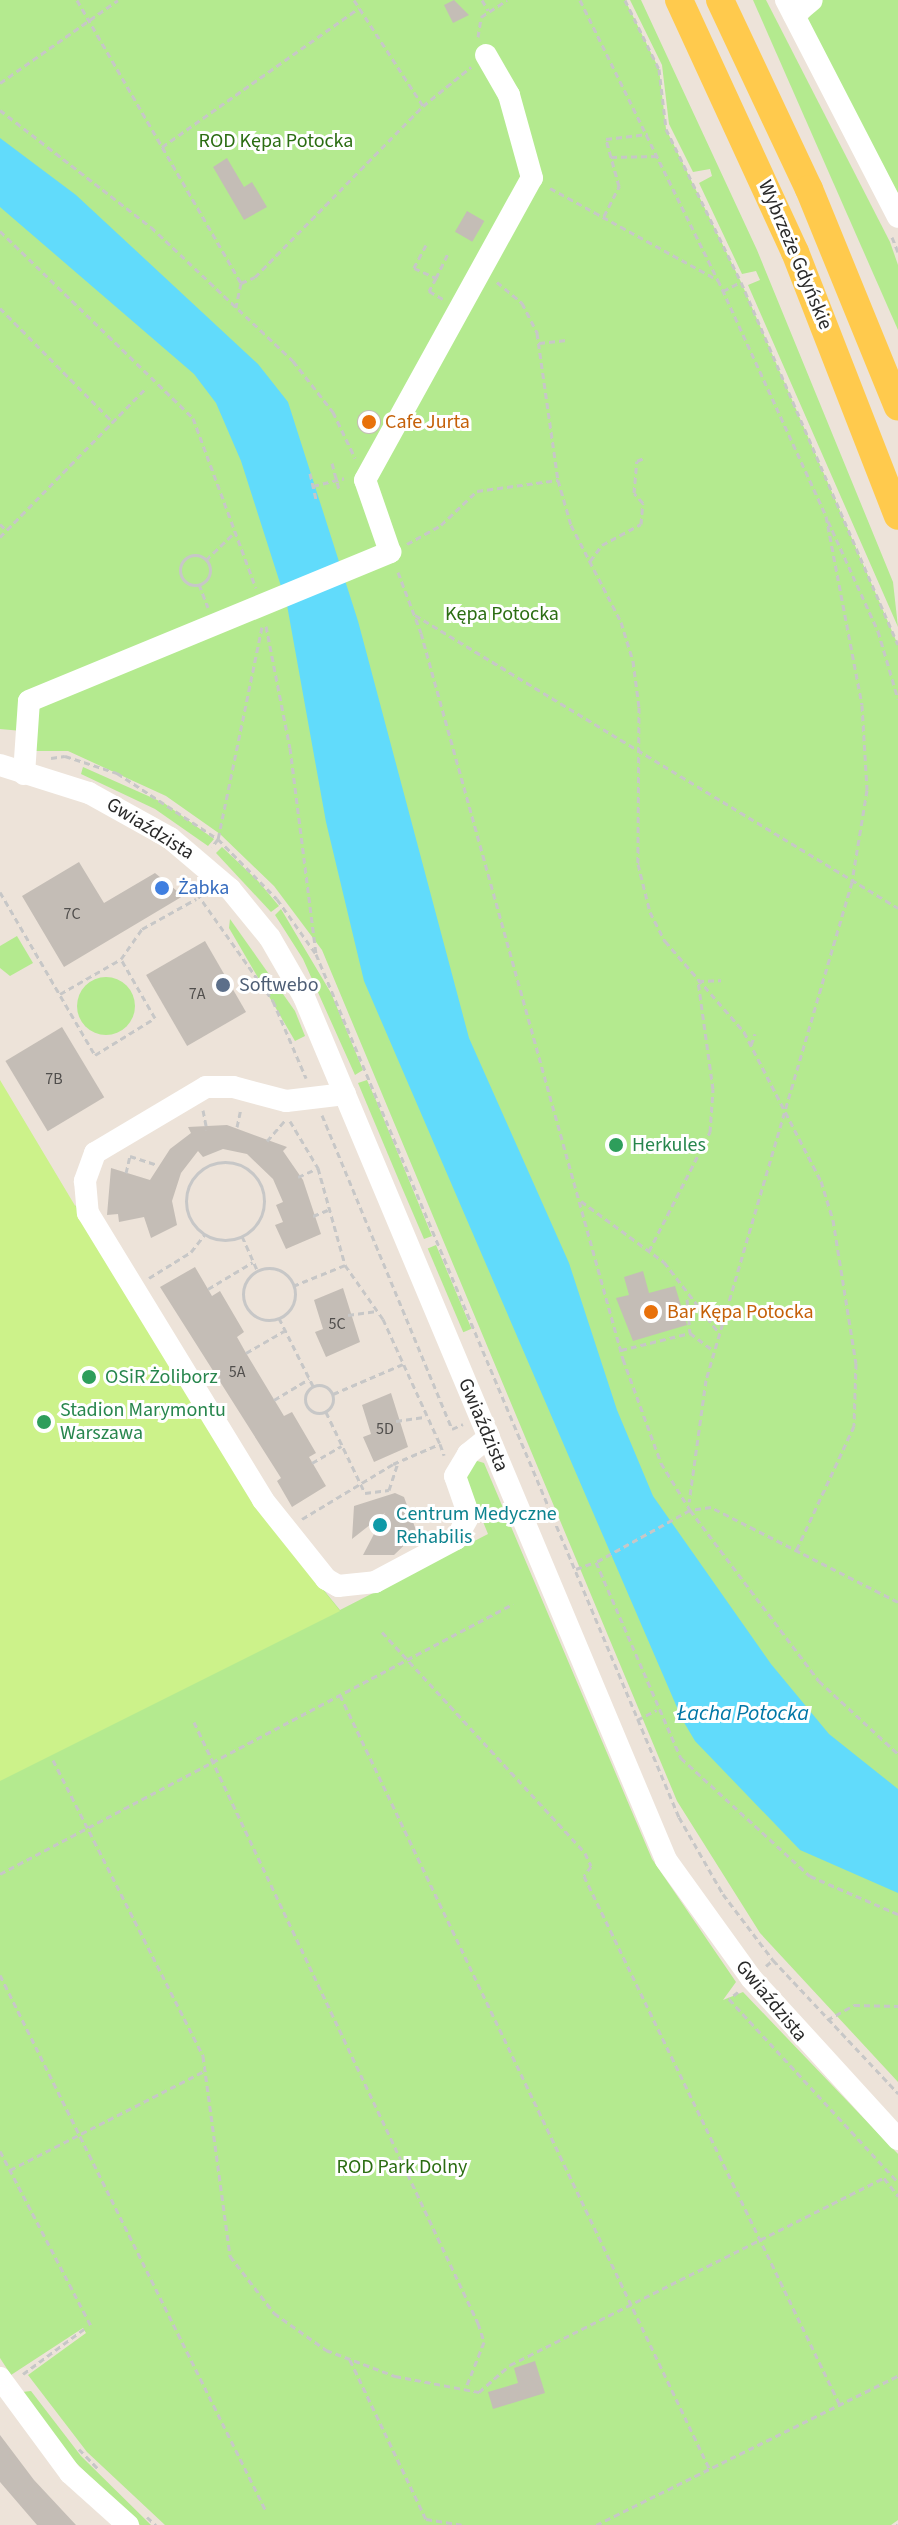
<!DOCTYPE html>
<html>
<head>
<meta charset="utf-8">
<style>
  body { margin:0 }
  #map { position:relative; width:898px; height:2525px; overflow:hidden; background:#ede3d9; font-family:"Source Sans 3",sans-serif }
  div>[style] { position:absolute }
  [style*='--x'] { left:calc(var(--x)*1px); top:calc(var(--y)*1px); width:calc(var(--w)*1px); rotate:calc(var(--a)*1deg) }
  .green>* { inset:0; background:#b4ea8f; transform-origin:0 0 }
  .round { border-radius:50% }
  .pitch>* { inset:0; background:#ccf28a }
  .water>* { inset:0; background:#61dbfb }
  .building>* { inset:0; background:#c4bdb6; transform-origin:0 0 }
  .path>* { height:3px; margin-top:-1.5px; transform-origin:0; background:repeating-linear-gradient(90deg,#c7c7c7 0 6px,transparent 0 10px) }
  .path>.ring { margin:-1.5px; padding:0; box-sizing:content-box; background:none; border:3px solid #c7c7c7; border-radius:50% }
  .minor>* { height:22px; margin:-11px; padding:0 11px; transform-origin:11px; border-radius:11px; background:#fff }
  .major>* { height:28px; margin:-14px; padding:0 14px; transform-origin:14px; border-radius:14px; background:#ffca4d }
  .dots>* { width:22px; height:22px; translate:-50% -50%; box-sizing:border-box; border:4px solid #fff; border-radius:50% }
  span { translate:-50% -50%; white-space:nowrap; text-align:center; line-height:1.15; -webkit-text-stroke:6px #fff; paint-order:stroke }
  .number-label { font-size:16px; color:#504e4c }
  .number-label span { -webkit-text-stroke-width:0 }
  .park-label { font-size:20px; color:#2b6d12 }
  .street-label { font-size:20px; color:#292929 }
  .food-label { font-size:20px; color:#c56008 }
  .left { translate:0 -50%; text-align:left }
  .shop-label { font-size:20px; color:#366cbe }
  .service-label { font-size:20px; color:#4e5e75 }
  .leisure-label { font-size:20px; color:#27864d }
  .culture-label { font-size:20px; color:#0d838f }
  .water-label { font-size:22px; color:#0077a6; font-style:italic }
</style>
</head>
<body>
<div id="map">
  <div class="green">
    <i style="clip-path:polygon(0 0,625px 0,659px 69px,666px 129px,741px 282px,898px 645px,898px 2082px,760px 1933px,677px 1801px,322px 950px,274px 886px,220px 834px,166px 796px,68px 751px,32px 751px,33px 732px,0 729px)"></i>
    <i style="clip-path:polygon(630px 0,641px 0,757px 250px,893px 582px,898px 627px,748px 285px,760px 280px,756px 271px,742px 274px,699px 183px,712px 176px,710px 169px,693px 172px,669px 124px,662px 65px)"></i>
    <i style="clip-path:polygon(753px 0,766px 0,890px 242px,898px 265px,898px 330px)"></i>
    <i style="clip-path:polygon(821px 0,898px 0,898px 194px,807px 20px)"></i>
    <i style="clip-path:polygon(83px 767px,164px 803px,214px 839px,208px 846px,155px 809px,81px 774px)"></i>
    <i style="clip-path:polygon(222px 847px,258px 881px,279px 906px,271px 912px,216px 853px)"></i>
    <i style="clip-path:polygon(281px 909px,331px 993px,363px 1070px,355px 1075px,303px 959px,275px 915px)"></i>
    <i style="clip-path:polygon(230px 919px,295px 1011px,305px 1036px,295px 1041px,229px 928px)"></i>
    <i style="clip-path:polygon(17px 936px,33px 963px,10px 976px,0 968px,0 946px)"></i>
    <i class="round" style="left:77px;top:977px;width:58px;height:58px"></i>
    <i style="clip-path:polygon(367px 1080px,378px 1105px,432px 1236px,424px 1239px,400px 1183px,358px 1083px)"></i>
    <i style="clip-path:polygon(75px 1205px,252px 1502px,340px 1610px,488px 1534px,463px 1472px,474px 1460px,484px 1463px,652px 1859px,736px 1982px,723px 2000px,743px 1992px,898px 2154px,898px 2520px,891px 2525px,165px 2525px,87px 2452px,28px 2375px,86px 2333px,83px 2328px,11px 2375px,0 2358px,0 1717px)"></i>
    <i style="left:436px;top:1245px;width:91px;height:9px;rotate:67deg"></i>
    <i style="clip-path:polygon(31px 2391px,81px 2456px,151px 2525px,140px 2525px,72px 2459px,22px 2392px)"></i>
  </div>
  <div class="pitch">
    <i style="clip-path:polygon(0 1080px,252px 1502px,340px 1611px,0 1781px)"></i>
  </div>
  <div class="water">
    <i style="clip-path:polygon(0 138px,76px 195px,258px 364px,288px 402px,358px 621px,469px 1038px,569px 1263px,617px 1410px,653px 1496px,771px 1664px,829px 1734px,898px 1789px,898px 1893px,800px 1850px,695px 1741px,682px 1719px,364px 981px,326px 822px,287px 605px,241px 461px,216px 403px,194px 374px,0 207px)"></i>
  </div>
  <div class="building">
    <i style="clip-path:polygon(454px 0,469px 15px,453px 23px,444px 5px)"></i>
    <i style="clip-path:polygon(227px 158px,244px 187px,252px 182px,267px 207px,244px 220px,213px 167px)"></i>
    <i style="left:467px;top:211px;width:20px;height:24px;rotate:30deg"></i>
    <i class="round" style="left:357px;top:410px;width:24px;height:24px"></i>
    <i style="clip-path:polygon(79px 862px,104px 903px,155px 873px,183px 896px,64px 967px,22px 896px)"></i>
    <i style="left:205px;top:941px;width:82px;height:68px;rotate:60deg"></i>
    <i style="left:62px;top:1027px;width:82px;height:66px;rotate:59deg"></i>
    <i style="clip-path:polygon(227px 1125px,287px 1147px,283px 1151px,303px 1180px,321px 1234px,286px 1249px,275px 1225px,283px 1222px,276px 1205px,283px 1202px,273px 1179px,247px 1154px,223px 1149px,203px 1157px,198px 1151px,181px 1173px,172px 1201px,177px 1225px,151px 1238px,144px 1217px,119px 1222px,118px 1214px,107px 1215px,111px 1168px,150px 1180px,170px 1149px,191px 1133px,188px 1127px)"></i>
    <i style="clip-path:polygon(195px 1267px,212px 1296px,220px 1291px,244px 1332px,237px 1337px,246px 1353px,284px 1416px,292px 1412px,316px 1453px,309px 1457px,326px 1486px,292px 1507px,277px 1481px,281px 1478px,160px 1287px)"></i>
    <i style="clip-path:polygon(643px 1271px,649px 1293px,675px 1286px,687px 1325px,633px 1341px,616px 1298px,629px 1295px,624px 1277px)"></i>
    <i style="clip-path:polygon(343px 1288px,360px 1342px,326px 1357px,315px 1332px,323px 1329px,314px 1300px)"></i>
    <i style="clip-path:polygon(391px 1393px,408px 1447px,374px 1462px,363px 1437px,371px 1434px,362px 1405px)"></i>
    <i style="clip-path:polygon(395px 1493px,404px 1497px,417px 1533px,394px 1555px,363px 1555px,385px 1513px,352px 1539px,354px 1506px)"></i>
    <i style="clip-path:polygon(535px 2361px,545px 2393px,493px 2409px,488px 2392px,518px 2383px,514px 2368px)"></i>
    <i style="clip-path:polygon(0 2435px,34px 2480px,76px 2525px,37px 2525px,0 2482px)"></i>
  </div>
  <div class="path">
    <i style="--x:77;--y:0;--w:327;--a:59.9"></i>
    <i style="--x:241;--y:283;--w:25;--a:102"></i>
    <i style="--x:354;--y:0;--w:126;--a:56.9"></i>
    <i style="--x:482;--y:0;--w:12;--a:59"></i>
    <i style="--x:580;--y:0;--w:312;--a:63.8"></i>
    <i style="--x:625;--y:0;--w:77;--a:63.8"></i>
    <i style="--x:659;--y:69;--w:60;--a:83.3"></i>
    <i style="--x:666;--y:129;--w:170;--a:63.9"></i>
    <i style="--x:741;--y:282;--w:395;--a:66.6"></i>
    <i style="--x:478;--y:37;--w:20;--a:-81"></i>
    <i style="--x:481;--y:17;--w:31;--a:-33"></i>
    <i style="--x:0;--y:83;--w:144;--a:-35.1"></i>
    <i style="--x:0;--y:110;--w:191;--a:37.8"></i>
    <i style="--x:151;--y:227;--w:195;--a:43.3"></i>
    <i style="--x:293;--y:361;--w:65;--a:51.9"></i>
    <i style="--x:333;--y:412;--w:51;--a:64.4"></i>
    <i style="--x:162;--y:147;--w:241;--a:-35.2"></i>
    <i style="--x:611;--y:157;--w:48;--a:-1.2"></i>
    <i style="--x:550;--y:188;--w:192;--a:28.7"></i>
    <i style="--x:718;--y:280;--w:260;--a:65.4"></i>
    <i style="--x:826;--y:516;--w:192;--a:79.2"></i>
    <i style="--x:862;--y:705;--w:85;--a:86.6"></i>
    <i style="--x:867;--y:790;--w:93;--a:99.3"></i>
    <i style="--x:852;--y:882;--w:519;--a:106.34"></i>
    <i style="--x:706;--y:1380;--w:123;--a:97.9"></i>
    <i style="--x:604;--y:216;--w:34;--a:-63"></i>
    <i style="--x:619;--y:186;--w:49;--a:-105.5"></i>
    <i style="--x:606;--y:139;--w:42;--a:-6.8"></i>
    <i style="--x:0;--y:231;--w:269;--a:44.1"></i>
    <i style="--x:193;--y:418;--w:181;--a:69.7"></i>
    <i style="--x:892;--y:237;--w:16;--a:68"></i>
    <i style="--x:426;--y:245;--w:26;--a:118"></i>
    <i style="--x:414;--y:268;--w:24;--a:24"></i>
    <i style="--x:436;--y:278;--w:15;--a:118"></i>
    <i style="--x:429;--y:291;--w:16;--a:30"></i>
    <i style="--x:436;--y:278;--w:28;--a:-64"></i>
    <i style="--x:497;--y:282;--w:33;--a:40"></i>
    <i style="--x:522;--y:303;--w:34;--a:63"></i>
    <i style="--x:537;--y:333;--w:148;--a:81.9"></i>
    <i style="--x:558;--y:480;--w:47;--a:73.9"></i>
    <i style="--x:571;--y:525;--w:109;--a:62.7"></i>
    <i style="--x:621;--y:622;--w:41;--a:72.9"></i>
    <i style="--x:633;--y:661;--w:46;--a:82.6"></i>
    <i style="--x:639;--y:707;--w:157;--a:90.4"></i>
    <i style="--x:638;--y:864;--w:49;--a:76"></i>
    <i style="--x:650;--y:912;--w:33;--a:63"></i>
    <i style="--x:665;--y:941;--w:121;--a:49"></i>
    <i style="--x:744;--y:1032;--w:168;--a:62.7"></i>
    <i style="--x:821;--y:1181;--w:41;--a:72.9"></i>
    <i style="--x:833;--y:1220;--w:145;--a:80.9"></i>
    <i style="--x:856;--y:1363;--w:63;--a:91.8"></i>
    <i style="--x:854;--y:1426;--w:138;--a:114.9"></i>
    <i style="--x:241;--y:283;--w:15;--a:-23"></i>
    <i style="--x:255;--y:277;--w:240;--a:-45.5"></i>
    <i style="--x:423;--y:106;--w:62;--a:-39.1"></i>
    <i style="--x:723;--y:291;--w:20;--a:-27"></i>
    <i style="--x:0;--y:308;--w:161;--a:45.3"></i>
    <i style="--x:539;--y:343;--w:28;--a:-6"></i>
    <i style="--x:332;--y:463;--w:27;--a:75"></i>
    <i style="--x:310;--y:473;--w:27;--a:77"></i>
    <i style="--x:313;--y:486;--w:32;--a:-14"></i>
    <i style="--x:828;--y:521;--w:121;--a:65.6"></i>
    <i style="--x:878;--y:631;--w:71;--a:73.6"></i>
    <i style="--x:0;--y:524;--w:8;--a:45"></i>
    <i style="--x:0;--y:537;--w:210;--a:-45.6"></i>
    <i style="--x:407;--y:544;--w:39;--a:-29"></i>
    <i style="--x:441;--y:525;--w:50;--a:-43.4"></i>
    <i style="--x:477;--y:491;--w:82;--a:-7.7"></i>
    <i class="ring" style="left:180px;top:555px;width:27px;height:27px"></i>
    <i style="--x:206;--y:560;--w:36;--a:-44"></i>
    <i style="--x:590;--y:561;--w:20;--a:-53"></i>
    <i style="--x:602;--y:545;--w:44;--a:-28.3"></i>
    <i style="--x:641;--y:524;--w:21;--a:-85"></i>
    <i style="--x:643;--y:503;--w:13;--a:-132"></i>
    <i style="--x:634;--y:493;--w:32;--a:-85"></i>
    <i style="--x:637;--y:461;--w:8;--a:-23"></i>
    <i style="--x:398;--y:572;--w:65;--a:69.3"></i>
    <i style="--x:421;--y:633;--w:754;--a:74.45"></i>
    <i style="--x:623;--y:1359;--w:111;--a:69.9"></i>
    <i style="--x:661;--y:1463;--w:55;--a:58.3"></i>
    <i style="--x:690;--y:1510;--w:214;--a:53"></i>
    <i style="--x:819;--y:1681;--w:108;--a:42.7"></i>
    <i style="--x:199;--y:584;--w:25;--a:69"></i>
    <i style="--x:415;--y:615;--w:565;--a:31.24"></i>
    <i style="--x:266;--y:626;--w:124;--a:78.9"></i>
    <i style="--x:290;--y:748;--w:208;--a:82.8"></i>
    <i style="--x:316;--y:954;--w:936;--a:67.19"></i>
    <i style="--x:679;--y:1817;--w:89;--a:60.3"></i>
    <i style="--x:723;--y:1894;--w:83;--a:52.9"></i>
    <i style="--x:262;--y:627;--w:217;--a:101.7"></i>
    <i style="--x:218;--y:839;--w:84;--a:45.5"></i>
    <i style="--x:277;--y:899;--w:67;--a:54.7"></i>
    <i style="--x:51;--y:758;--w:14;--a:-8"></i>
    <i style="--x:65;--y:756;--w:55;--a:18.1"></i>
    <i style="--x:117;--y:773;--w:121;--a:33.2"></i>
    <i style="--x:218;--y:839;--w:10;--a:127"></i>
    <i style="--x:191;--y:885;--w:142;--a:54.7"></i>
    <i style="--x:273;--y:1001;--w:84;--a:66.8"></i>
    <i style="--x:0;--y:892;--w:189;--a:59.8"></i>
    <i style="--x:95;--y:1055;--w:70;--a:-31.7"></i>
    <i style="--x:155;--y:1018;--w:68;--a:-120"></i>
    <i style="--x:60;--y:994;--w:70;--a:-29.8"></i>
    <i style="--x:121;--y:959;--w:37;--a:-55"></i>
    <i style="--x:142;--y:929;--w:62;--a:-29.1"></i>
    <i style="--x:751;--y:1045;--w:12;--a:-70"></i>
    <i style="--x:203;--y:1110;--w:20;--a:79"></i>
    <i style="--x:322;--y:1115;--w:340;--a:67.5"></i>
    <i style="--x:452;--y:1429;--w:12;--a:-24"></i>
    <i style="--x:290;--y:1121;--w:55;--a:59.2"></i>
    <i style="--x:318;--y:1168;--w:101;--a:74.4"></i>
    <i style="--x:237;--y:1127;--w:19;--a:-78"></i>
    <i style="--x:267;--y:1141;--w:28;--a:-49"></i>
    <i style="--x:130;--y:1156;--w:29;--a:18"></i>
    <i class="ring" style="left:186px;top:1162px;width:75px;height:75px"></i>
    <i style="--x:126;--y:1173;--w:17;--a:-77"></i>
    <i style="--x:298;--y:1177;--w:20;--a:-24"></i>
    <i style="--x:581;--y:1201;--w:103;--a:36.3"></i>
    <i style="--x:664;--y:1262;--w:90;--a:52.2"></i>
    <i style="--x:313;--y:1216;--w:16;--a:-22"></i>
    <i style="--x:242;--y:1236;--w:36;--a:66"></i>
    <i style="--x:649;--y:1251;--w:134;--a:-62.9"></i>
    <i style="--x:710;--y:1132;--w:43;--a:-86"></i>
    <i style="--x:713;--y:1089;--w:109;--a:-97.9"></i>
    <i style="--x:698;--y:981;--w:23;--a:-2"></i>
    <i class="ring" style="left:243px;top:1268px;width:49px;height:49px"></i>
    <i style="--x:149;--y:1278;--w:49;--a:-31.8"></i>
    <i style="--x:191;--y:1252;--w:23;--a:-52"></i>
    <i style="--x:293;--y:1286;--w:56;--a:-22"></i>
    <i style="--x:345;--y:1265;--w:66;--a:54.9"></i>
    <i style="--x:383;--y:1319;--w:137;--a:65.5"></i>
    <i style="--x:208;--y:1289;--w:52;--a:-31"></i>
    <i style="--x:687;--y:1299;--w:34;--a:85"></i>
    <i style="--x:690;--y:1333;--w:30;--a:37"></i>
    <i style="--x:348;--y:1315;--w:29;--a:-8"></i>
    <i style="--x:279;--y:1318;--w:76;--a:63.4"></i>
    <i style="--x:621;--y:1350;--w:71;--a:-13.8"></i>
    <i style="--x:246;--y:1353;--w:44;--a:-30.1"></i>
    <i class="ring" style="left:305px;top:1385px;width:25px;height:25px"></i>
    <i style="--x:333;--y:1394;--w:76;--a:-23.2"></i>
    <i style="--x:274;--y:1400;--w:41;--a:-31"></i>
    <i style="--x:326;--y:1412;--w:90;--a:64.3"></i>
    <i style="--x:365;--y:1493;--w:24;--a:-7"></i>
    <i style="--x:389;--y:1490;--w:29;--a:-72"></i>
    <i style="--x:396;--y:1421;--w:30;--a:-8"></i>
    <i style="--x:312;--y:1463;--w:34;--a:-30"></i>
    <i style="--x:302;--y:1519;--w:106;--a:-31.1"></i>
    <i style="--x:393;--y:1464;--w:51;--a:-23.1"></i>
    <i style="--x:440;--y:1444;--w:12;--a:70"></i>
    <i style="--x:576;--y:1569;--w:20;--a:-20"></i>
    <i style="--x:898;--y:1602;--w:210;--a:-153.1"></i>
    <i style="--x:711;--y:1507;--w:21;--a:172"></i>
    <i style="--x:690;--y:1510;--w:107;--a:151"></i>
    <i style="--x:596;--y:1562;--w:214;--a:66.6"></i>
    <i style="--x:681;--y:1758;--w:175;--a:42.5"></i>
    <i style="--x:810;--y:1876;--w:96;--a:23.4"></i>
    <i style="--x:382;--y:1632;--w:300;--a:47.4"></i>
    <i style="--x:585;--y:1853;--w:14;--a:65"></i>
    <i style="--x:591;--y:1866;--w:12;--a:125"></i>
    <i style="--x:584;--y:1876;--w:588;--a:64.18"></i>
    <i style="--x:340;--y:1695;--w:857;--a:64.48"></i>
    <i style="--x:637;--y:1720;--w:22;--a:-27"></i>
    <i style="--x:194;--y:1722;--w:665;--a:64.71"></i>
    <i style="--x:478;--y:2323;--w:20;--a:72"></i>
    <i style="--x:484;--y:2342;--w:52;--a:111.6"></i>
    <i style="--x:53;--y:1760;--w:332;--a:63.1"></i>
    <i style="--x:203;--y:2056;--w:202;--a:82.3"></i>
    <i style="--x:230;--y:2256;--w:72;--a:52.3"></i>
    <i style="--x:274;--y:2313;--w:64;--a:35.4"></i>
    <i style="--x:326;--y:2350;--w:74;--a:20.6"></i>
    <i style="--x:395;--y:2376;--w:86;--a:10.8"></i>
    <i style="--x:479;--y:2392;--w:41;--a:-41.1"></i>
    <i style="--x:510;--y:2365;--w:418;--a:-26.6"></i>
    <i style="--x:884;--y:2178;--w:23;--a:52"></i>
    <i style="--x:0;--y:1874;--w:580;--a:-27.76"></i>
    <i style="--x:766;--y:1966;--w:9;--a:-41"></i>
    <i style="--x:773;--y:1960;--w:183;--a:46.8"></i>
    <i style="--x:0;--y:1975;--w:598;--a:63.61"></i>
    <i style="--x:738;--y:1992;--w:11;--a:142"></i>
    <i style="--x:729;--y:1999;--w:249;--a:47.3"></i>
    <i style="--x:827;--y:2020;--w:31;--a:-29"></i>
    <i style="--x:854;--y:2005;--w:44;--a:1.3"></i>
    <i style="--x:0;--y:2151;--w:197;--a:62.5"></i>
    <i style="--x:10;--y:2170;--w:220;--a:-27"></i>
    <i style="--x:350;--y:2360;--w:176;--a:64.5"></i>
    <i style="--x:426;--y:2519;--w:36;--a:9"></i>
    <i style="--x:23;--y:2374;--w:76;--a:-36.4"></i>
    <i style="--x:79;--y:2449;--w:28;--a:46"></i>
    <i style="--x:147;--y:2517;--w:12;--a:42"></i>
    <i style="--x:596;--y:2525;--w:337;--a:-26.3"></i>
    <i style="--x:897;--y:2525;--w:1;--a:-45"></i>
  </div>
  <div class="minor">
    <i style="--x:786;--y:0;--w:244;--a:62.7"></i>
    <i style="--x:794;--y:15;--w:23;--a:-40"></i>
    <i style="--x:0;--y:765;--w:93;--a:17.5"></i>
    <i style="--x:89;--y:793;--w:93;--a:29.1"></i>
    <i style="--x:170;--y:838;--w:79;--a:40.4"></i>
    <i style="--x:230;--y:889;--w:63;--a:50.8"></i>
    <i style="--x:270;--y:938;--w:68;--a:60"></i>
    <i style="--x:304;--y:997;--w:936;--a:67.24"></i>
    <i style="--x:666;--y:1860;--w:145;--a:54.2"></i>
    <i style="--x:751;--y:1978;--w:218;--a:47.6"></i>
    <i style="--x:24;--y:774;--w:73;--a:-86.1"></i>
    <i style="--x:29;--y:701;--w:391;--a:-22.4"></i>
    <i style="--x:390;--y:552;--w:76;--a:-109.1"></i>
    <i style="--x:365;--y:480;--w:345;--a:-61.1"></i>
    <i style="--x:532;--y:178;--w:86;--a:-105.5"></i>
    <i style="--x:509;--y:95;--w:46;--a:-119.9"></i>
    <i style="--x:345;--y:1094;--w:59;--a:173.2"></i>
    <i style="--x:286;--y:1101;--w:55;--a:-165.2"></i>
    <i style="--x:233;--y:1087;--w:27;--a:180"></i>
    <i style="--x:206;--y:1087;--w:129;--a:149.3"></i>
    <i style="--x:95;--y:1153;--w:30;--a:110"></i>
    <i style="--x:85;--y:1181;--w:32;--a:85"></i>
    <i style="--x:88;--y:1213;--w:336;--a:58.6"></i>
    <i style="--x:263;--y:1500;--w:101;--a:51.4"></i>
    <i style="--x:326;--y:1579;--w:14;--a:30"></i>
    <i style="--x:338;--y:1586;--w:37;--a:-6"></i>
    <i style="--x:375;--y:1582;--w:92;--a:-28"></i>
    <i style="--x:456;--y:1539;--w:26;--a:-61"></i>
    <i style="--x:469;--y:1516;--w:42;--a:-109.3"></i>
    <i style="--x:455;--y:1476;--w:26;--a:-59"></i>
    <i style="--x:468;--y:1454;--w:27;--a:-39"></i>
    <i style="--x:0;--y:2378;--w:118;--a:53.6"></i>
    <i style="--x:70;--y:2473;--w:78;--a:41.9"></i>
  </div>
  <div class="major">
    <i style="--x:679;--y:0;--w:277;--a:65.3"></i>
    <i style="--x:795;--y:252;--w:283;--a:68.7"></i>
    <i style="--x:720;--y:0;--w:209;--a:64.8"></i>
    <i style="--x:809;--y:189;--w:235;--a:67.8"></i>
  </div>
  <div class="dots">
    <i style="left:369px;top:422px;background:#e8710a"></i>
    <i style="left:162px;top:888px;background:#3f7fe0"></i>
    <i style="left:223px;top:985px;background:#5c6f8a"></i>
    <i style="left:616px;top:1145px;background:#2e9e5b"></i>
    <i style="left:651px;top:1312px;background:#e8710a"></i>
    <i style="left:89px;top:1377px;background:#2e9e5b"></i>
    <i style="left:44px;top:1422px;background:#2e9e5b"></i>
    <i style="left:380px;top:1525px;background:#0f9aa8"></i>
  </div>
  <div class="number-label">
    <span style="left:72px;top:914px">7C</span>
    <span style="left:197px;top:994px">7A</span>
    <span style="left:54px;top:1079px">7B</span>
    <span style="left:337px;top:1324px">5C</span>
    <span style="left:237px;top:1372px">5A</span>
    <span style="left:385px;top:1429px">5D</span>
  </div>
  <div class="park-label">
    <span style="left:276px;top:141px">ROD Kępa Potocka</span>
    <span style="left:502px;top:614px">Kępa Potocka</span>
    <span style="left:402px;top:2167px">ROD Park Dolny</span>
  </div>
  <div class="street-label">
    <span style="left:795px;top:255px;rotate:67deg">Wybrzeże Gdyńskie</span>
    <span style="left:150px;top:829px;rotate:32deg">Gwiaździsta</span>
    <span style="left:483px;top:1425px;rotate:67deg">Gwiaździsta</span>
    <span style="left:771px;top:2001px;rotate:50deg">Gwiaździsta</span>
  </div>
  <div class="food-label">
    <span class="left" style="left:385px;top:422px">Cafe Jurta</span>
    <span class="left" style="left:667px;top:1312px">Bar Kępa Potocka</span>
  </div>
  <div class="shop-label">
    <span class="left" style="left:178px;top:888px">Żabka</span>
  </div>
  <div class="service-label">
    <span class="left" style="left:239px;top:985px">Softwebo</span>
  </div>
  <div class="leisure-label">
    <span class="left" style="left:632px;top:1145px">Herkules</span>
    <span class="left" style="left:105px;top:1377px">OSiR Żoliborz</span>
    <span class="left" style="left:60px;top:1422px">Stadion Marymontu<br>Warszawa</span>
  </div>
  <div class="culture-label">
    <span class="left" style="left:396px;top:1526px">Centrum Medyczne<br>Rehabilis</span>
  </div>
  <div class="water-label">
    <span style="left:743px;top:1714px">Łacha Potocka</span>
  </div>
</div>
</body>
</html>
